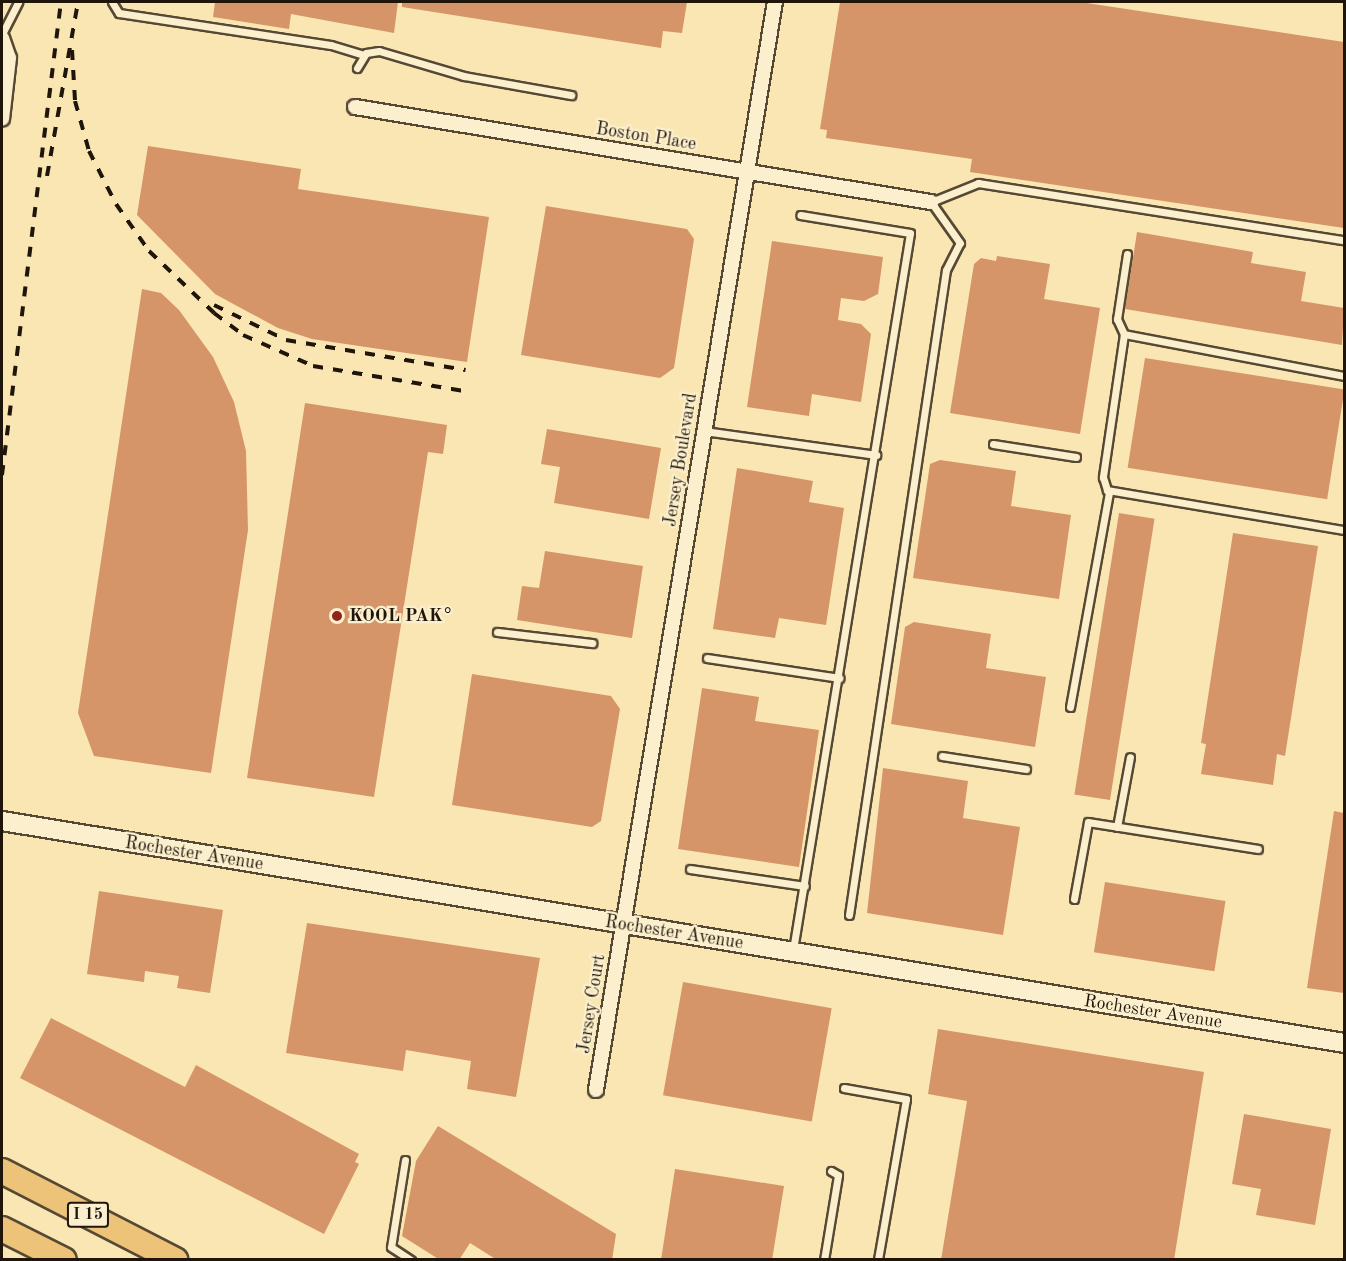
<!DOCTYPE html>
<html>
<head>
<meta charset="utf-8">
<style>
  body { margin:0 }
  #map { position:relative; width:1346px; height:1261px; overflow:hidden; background:#f9e6b2; font-family:"Old Standard TT",serif }
  div>[style] { position:absolute }
  [style*='--x'] { left:calc(var(--x)*1px); top:calc(var(--y)*1px); width:calc(var(--w)*1px); rotate:calc(var(--a)*1deg) }
  .building>* { inset:0; background:#d69568; transform-origin:0 0 }
  .roads { filter:drop-shadow(2px 0 #564934) drop-shadow(-2px 0 #564934) drop-shadow(0 2px #564934) drop-shadow(0 -2px #564934) }
  .lane>* { height:7px; margin:-3.5px; padding:0 3.5px; transform-origin:3.5px; border-radius:3.5px; background:#fbefcd }
  .street>* { height:14px; margin:-7px; padding:0 7px; transform-origin:7px; border-radius:7px; background:#fbefcd }
  .secondary>* { height:18px; margin:-9px; padding:0 9px; transform-origin:9px; border-radius:9px; background:#fbefcd }
  .highway>* { height:24px; margin:-12px; padding:0 12px; transform-origin:12px; border-radius:12px; background:#ecc379 }
  .rail>* { height:4px; margin-top:-2px; transform-origin:0; background:repeating-linear-gradient(90deg,#1f150a 0 10px,transparent 0 20px) }
  .dots>* { width:16px; height:16px; translate:-50% -50%; box-sizing:border-box; border:3px solid #fbefcd; border-radius:50% }
  span { translate:-50% -50%; white-space:nowrap; text-align:center; line-height:1.15; -webkit-text-stroke:4.5px #fbefcd; paint-order:stroke }
  .shield-label span { padding:2px 4px; background:#fbefcd; border:2px solid; border-radius:4px; -webkit-text-stroke-width:0 }
  .shield-label { font-size:16px; color:#1f150a; font-weight:700 }
  .street-label { font-size:18px; color:#1f150a }
  .poi-label { font-size:18px; color:#1f150a; font-weight:700 }
  .left { translate:0 -50%; text-align:left }
  .frame { position:absolute; inset:0; border:3px solid #1f150a; pointer-events:none }
</style>
</head>
<body>
<div id="map">
  <div class="building">
    <i style="clip-path:polygon(215px 2px,398px 2px,394px 33px,291px 14px,289px 29px,213px 17px)"></i>
    <i style="clip-path:polygon(402px 2px,687px 2px,682px 33px,663px 31px,661px 48px,402px 7px)"></i>
    <i style="clip-path:polygon(840px 2px,1080px 2px,1344px 42px,1344px 228px,970px 172px,972px 159px,826px 138px,827px 130px,820px 129px)"></i>
    <i style="clip-path:polygon(148px 146px,301px 169px,298px 189px,489px 217px,467px 362px,312px 339px,278px 328px,215px 294px,137px 215px)"></i>
    <i style="clip-path:polygon(546px 206px,687px 229px,694px 239px,674px 368px,660px 378px,521px 355px)"></i>
    <i style="clip-path:polygon(1137px 232px,1253px 252px,1251px 263px,1306px 272px,1301px 301px,1344px 308px,1342px 345px,1125px 309px)"></i>
    <i style="clip-path:polygon(772px 241px,883px 257px,878px 294px,864px 301px,841px 298px,838px 320px,861px 324px,871px 334px,861px 402px,812px 394px,809px 416px,747px 407px)"></i>
    <i style="clip-path:polygon(997px 256px,1050px 264px,1044px 299px,1100px 308px,1080px 434px,950px 413px,974px 264px,981px 258px,996px 261px)"></i>
    <i style="clip-path:polygon(142px 289px,161px 293px,179px 310px,213px 357px,234px 402px,246px 451px,248px 530px,211px 773px,94px 756px,78px 713px)"></i>
    <i style="left:1145px;top:358px;width:202px;height:111px;rotate:9deg"></i>
    <i style="clip-path:polygon(305px 403px,447px 425px,443px 454px,428px 452px,374px 797px,247px 778px)"></i>
    <i style="clip-path:polygon(547px 429px,661px 448px,649px 519px,554px 503px,560px 467px,541px 464px)"></i>
    <i style="clip-path:polygon(940px 460px,1016px 471px,1011px 506px,1071px 515px,1059px 599px,913px 578px,930px 464px)"></i>
    <i style="clip-path:polygon(737px 468px,813px 481px,809px 502px,844px 508px,826px 625px,779px 618px,775px 638px,713px 629px)"></i>
    <i style="left:1119px;top:513px;width:36px;height:285px;rotate:9deg"></i>
    <i style="clip-path:polygon(1233px 533px,1318px 546px,1285px 756px,1277px 754px,1273px 785px,1201px 774px,1206px 744px,1201px 743px)"></i>
    <i style="clip-path:polygon(545px 551px,643px 566px,632px 638px,517px 620px,522px 586px,539px 588px)"></i>
    <i style="clip-path:polygon(914px 622px,991px 634px,986px 668px,1046px 677px,1035px 747px,891px 724px,905px 627px)"></i>
    <i style="clip-path:polygon(472px 674px,611px 696px,620px 709px,601px 821px,592px 827px,452px 805px)"></i>
    <i style="clip-path:polygon(702px 688px,759px 697px,755px 721px,819px 730px,799px 867px,678px 849px)"></i>
    <i style="clip-path:polygon(883px 768px,968px 781px,963px 818px,1020px 827px,1003px 935px,867px 913px)"></i>
    <i style="clip-path:polygon(1334px 811px,1344px 813px,1344px 993px,1307px 988px)"></i>
    <i style="left:1105px;top:882px;width:122px;height:71px;rotate:9deg"></i>
    <i style="clip-path:polygon(99px 891px,223px 910px,210px 993px,177px 988px,179px 976px,145px 971px,144px 982px,87px 974px)"></i>
    <i style="clip-path:polygon(307px 923px,540px 958px,516px 1097px,467px 1089px,471px 1061px,406px 1050px,403px 1071px,286px 1053px)"></i>
    <i style="left:683px;top:982px;width:151px;height:115px;rotate:10deg"></i>
    <i style="clip-path:polygon(51px 1018px,185px 1087px,196px 1065px,359px 1154px,355px 1162px,359px 1164px,324px 1234px,20px 1078px)"></i>
    <i style="clip-path:polygon(938px 1029px,1204px 1072px,1174px 1260px,941px 1260px,967px 1101px,928px 1094px)"></i>
    <i style="clip-path:polygon(1244px 1114px,1331px 1129px,1315px 1225px,1256px 1215px,1261px 1189px,1232px 1184px)"></i>
    <i style="clip-path:polygon(438px 1126px,616px 1234px,612px 1260px,497px 1260px,470px 1243px,459px 1260px,440px 1260px,402px 1236px,416px 1161px)"></i>
    <i style="clip-path:polygon(675px 1169px,784px 1186px,772px 1260px,661px 1260px)"></i>
  </div>
  <div class="roads">
    <div class="lane">
      <i style="--x:112;--y:2;--w:13;--a:58"></i>
      <i style="--x:119;--y:13;--w:214;--a:8.6"></i>
      <i style="--x:331;--y:45;--w:34;--a:17"></i>
      <i style="--x:2;--y:34;--w:36;--a:-63"></i>
      <i style="--x:357;--y:68;--w:17;--a:-59"></i>
      <i style="--x:366;--y:53;--w:13;--a:-9"></i>
      <i style="--x:379;--y:51;--w:89;--a:16.4"></i>
      <i style="--x:464;--y:76;--w:109;--a:10.1"></i>
      <i style="--x:1127;--y:254;--w:66;--a:98.7"></i>
      <i style="--x:1117;--y:319;--w:17;--a:65"></i>
      <i style="--x:1124;--y:334;--w:224;--a:10.8"></i>
      <i style="--x:1124;--y:334;--w:145;--a:98.4"></i>
      <i style="--x:1103;--y:477;--w:14;--a:73"></i>
      <i style="--x:1107;--y:490;--w:240;--a:9.6"></i>
      <i style="--x:704;--y:431;--w:174;--a:7.9"></i>
      <i style="--x:993;--y:444;--w:84;--a:8.9"></i>
      <i style="--x:497;--y:632;--w:96;--a:6.6"></i>
      <i style="--x:707;--y:658;--w:134;--a:8.6"></i>
      <i style="--x:1070;--y:707;--w:219;--a:-79.7"></i>
      <i style="--x:942;--y:756;--w:85;--a:8.8"></i>
      <i style="--x:1117;--y:827;--w:71;--a:-79.5"></i>
      <i style="--x:690;--y:869;--w:116;--a:8.4"></i>
      <i style="--x:1074;--y:899;--w:78;--a:-79.7"></i>
      <i style="--x:1088;--y:822;--w:172;--a:9"></i>
      <i style="--x:849;--y:915;--w:652;--a:-81.45"></i>
      <i style="--x:946;--y:270;--w:30;--a:-63"></i>
      <i style="--x:960;--y:243;--w:50;--a:-125.3"></i>
      <i style="--x:931;--y:202;--w:51;--a:-22"></i>
      <i style="--x:978;--y:183;--w:370;--a:8.9"></i>
      <i style="--x:793;--y:950;--w:726;--a:-80.73"></i>
      <i style="--x:910;--y:233;--w:111;--a:-170.7"></i>
      <i style="--x:844;--y:1088;--w:63;--a:10.1"></i>
      <i style="--x:906;--y:1099;--w:163;--a:99.9"></i>
      <i style="--x:405;--y:1160;--w:88;--a:99.1"></i>
      <i style="--x:391;--y:1247;--w:24;--a:33"></i>
      <i style="--x:824;--y:1260;--w:86;--a:-80.6"></i>
      <i style="--x:838;--y:1175;--w:8;--a:-150"></i>
    </div>
    <div class="street">
      <i style="--x:2;--y:38;--w:21;--a:71"></i>
      <i style="--x:9;--y:58;--w:61;--a:96.5"></i>
      <i style="--x:355;--y:107;--w:584;--a:9.37"></i>
      <i style="--x:596;--y:1090;--w:1103;--a:-80.66"></i>
    </div>
    <div class="secondary">
      <i style="--x:2;--y:821;--w:1360;--a:9.39"></i>
    </div>
    <div class="highway">
      <i style="--x:2;--y:1171;--w:195;--a:27.2"></i>
      <i style="--x:2;--y:1229;--w:69;--a:26.6"></i>
    </div>
  </div>
  <div class="rail">
    <i style="--x:72;--y:50;--w:51;--a:86.6"></i>
    <i style="--x:75;--y:101;--w:52;--a:74.4"></i>
    <i style="--x:89;--y:151;--w:59;--a:63"></i>
    <i style="--x:116;--y:204;--w:57;--a:54.9"></i>
    <i style="--x:149;--y:251;--w:90;--a:43.6"></i>
    <i style="--x:214;--y:313;--w:36;--a:37"></i>
    <i style="--x:243;--y:335;--w:77;--a:23.9"></i>
    <i style="--x:313;--y:366;--w:159;--a:9.4"></i>
    <i style="--x:47;--y:176;--w:177;--a:-79.9"></i>
    <i style="--x:214;--y:305;--w:80;--a:25.9"></i>
    <i style="--x:286;--y:340;--w:182;--a:9.5"></i>
    <i style="--x:2;--y:475;--w:477;--a:-82.9"></i>
  </div>
  <div class="dots">
    <i style="left:337px;top:616px;background:#8f2418"></i>
  </div>
  <div class="shield-label">
    <span style="left:88px;top:1215px">I 15</span>
  </div>
  <div class="street-label">
    <span style="left:646px;top:137px;rotate:9deg">Boston Place</span>
    <span style="left:681px;top:460px;rotate:-81deg">Jersey Boulevard</span>
    <span style="left:194px;top:854px;rotate:9deg">Rochester Avenue</span>
    <span style="left:674px;top:933px;rotate:9deg">Rochester Avenue</span>
    <span style="left:592px;top:1004px;rotate:-81deg">Jersey Court</span>
    <span style="left:1153px;top:1012px;rotate:9deg">Rochester Avenue</span>
  </div>
  <div class="poi-label">
    <span class="left" style="left:349px;top:616px">KOOL PAK°</span>
  </div>
  <div class="frame"></div>
</div>
</body>
</html>
